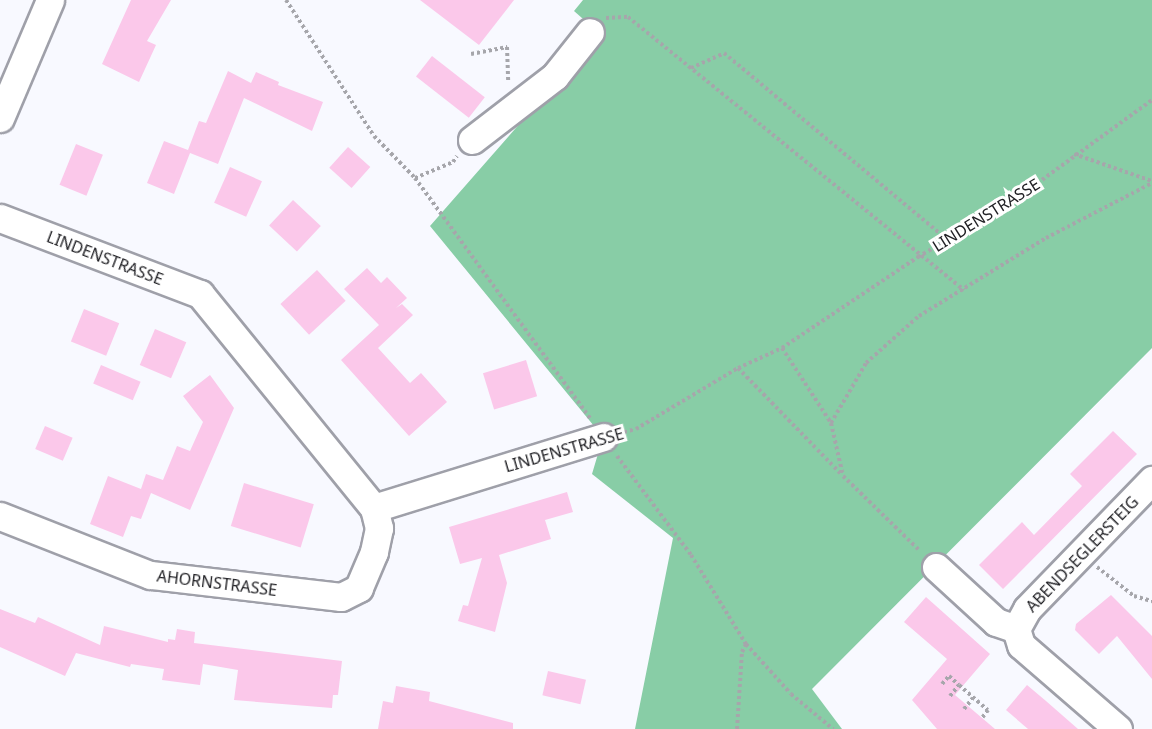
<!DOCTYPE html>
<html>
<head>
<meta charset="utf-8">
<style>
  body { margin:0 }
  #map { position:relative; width:1152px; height:729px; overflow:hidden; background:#f8f9ff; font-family:"Noto Sans",sans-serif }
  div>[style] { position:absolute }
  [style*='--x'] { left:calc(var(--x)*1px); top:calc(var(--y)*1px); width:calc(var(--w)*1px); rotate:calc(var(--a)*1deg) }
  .forest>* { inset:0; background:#88cda6 }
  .building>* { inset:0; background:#fbc8ea; transform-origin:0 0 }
  .path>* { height:4px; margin-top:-2px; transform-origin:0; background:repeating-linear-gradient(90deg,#a6a6ab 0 3px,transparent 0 6px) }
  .roads { filter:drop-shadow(2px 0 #9fa0a9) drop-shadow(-2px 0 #9fa0a9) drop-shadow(0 2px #9fa0a9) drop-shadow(0 -2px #9fa0a9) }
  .minor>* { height:27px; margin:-13.5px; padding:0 13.5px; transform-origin:13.5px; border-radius:13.5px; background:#fff }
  span { translate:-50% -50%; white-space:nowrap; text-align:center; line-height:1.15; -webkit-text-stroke:6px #fff; paint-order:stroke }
  .street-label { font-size:16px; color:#212125 }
</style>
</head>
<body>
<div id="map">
  <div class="forest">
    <i style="clip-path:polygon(583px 0,1152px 0,1152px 348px,812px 689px,842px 729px,635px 729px,673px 538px,592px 474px,603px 437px,430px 226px,599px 33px,574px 11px)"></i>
  </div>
  <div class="building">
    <i style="clip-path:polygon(131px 0,171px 0,147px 41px,156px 45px,139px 82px,102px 64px)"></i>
    <i style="clip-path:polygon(420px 0,514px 0,479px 45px)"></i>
    <i style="left:432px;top:56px;width:67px;height:26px;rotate:38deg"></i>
    <i style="clip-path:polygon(228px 71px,251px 83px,256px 72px,279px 82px,278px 85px,323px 102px,312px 131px,244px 98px,218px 164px,190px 153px,174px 194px,147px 183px,164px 141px,188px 150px,199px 121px,206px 123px)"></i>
    <i style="left:76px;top:144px;width:29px;height:44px;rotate:22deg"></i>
    <i style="left:348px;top:147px;width:30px;height:28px;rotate:42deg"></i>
    <i style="left:230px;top:167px;width:35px;height:39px;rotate:24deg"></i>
    <i style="left:293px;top:200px;width:38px;height:35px;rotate:43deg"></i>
    <i style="clip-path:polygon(367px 268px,381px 283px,387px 277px,407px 298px,396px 308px,402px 304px,413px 315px,378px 348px,410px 383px,421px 373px,447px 402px,409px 436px,341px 360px,379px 325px,344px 289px)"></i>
    <i style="left:317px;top:270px;width:42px;height:50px;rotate:47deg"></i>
    <i style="left:84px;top:309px;width:38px;height:35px;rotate:22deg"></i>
    <i style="left:155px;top:329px;width:34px;height:39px;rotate:23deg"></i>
    <i style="left:526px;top:360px;width:38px;height:45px;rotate:73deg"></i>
    <i style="left:101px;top:365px;width:43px;height:20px;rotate:23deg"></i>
    <i style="clip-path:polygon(210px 375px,234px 408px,190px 510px,151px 493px,141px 519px,131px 516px,123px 537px,90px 524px,108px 476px,141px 489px,146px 474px,163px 480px,177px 446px,190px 451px,203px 422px,183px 396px)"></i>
    <i style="left:45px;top:426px;width:30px;height:25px;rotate:23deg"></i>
    <i style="clip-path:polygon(1113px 431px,1137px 454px,1003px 589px,979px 565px,1022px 522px,1034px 535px,1082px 486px,1070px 474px)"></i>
    <i style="left:244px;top:483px;width:73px;height:45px;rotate:17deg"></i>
    <i style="clip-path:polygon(567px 492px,573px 512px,545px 520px,551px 539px,499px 555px,507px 583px,495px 632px,458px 621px,463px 605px,468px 606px,482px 558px,460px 564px,449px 527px)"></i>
    <i style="clip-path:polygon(1111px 595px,1152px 636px,1152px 679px,1117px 636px,1099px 654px,1075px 630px,1076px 624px)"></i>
    <i style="clip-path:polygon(926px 597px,990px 654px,955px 695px,995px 729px,937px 729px,912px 700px,947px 659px,904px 622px)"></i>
    <i style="clip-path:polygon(0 609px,35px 623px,38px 617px,100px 645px,104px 626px,168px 642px,168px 639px,175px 640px,177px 629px,195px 632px,194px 643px,342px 661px,338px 695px,333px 695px,332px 708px,234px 700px,238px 670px,203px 664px,200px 685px,162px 680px,164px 669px,131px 664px,130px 667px,76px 653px,65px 676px,0 647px)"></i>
    <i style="left:548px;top:671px;width:39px;height:25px;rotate:13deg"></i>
    <i style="clip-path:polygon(1027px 685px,1046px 701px,1078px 729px,1028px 729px,1006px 710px)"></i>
    <i style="clip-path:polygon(396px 686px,430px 692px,429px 701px,513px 723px,513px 729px,378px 729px,383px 701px,393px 703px)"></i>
  </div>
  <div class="path">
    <i style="--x:286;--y:0;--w:162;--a:57.1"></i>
    <i style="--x:374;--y:136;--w:59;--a:45.7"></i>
    <i style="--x:415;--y:178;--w:297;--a:53.9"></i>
    <i style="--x:606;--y:18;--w:22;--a:-3"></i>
    <i style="--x:628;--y:17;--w:433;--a:39.1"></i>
    <i style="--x:471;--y:54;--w:37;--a:-11"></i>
    <i style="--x:507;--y:47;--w:35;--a:88"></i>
    <i style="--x:691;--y:68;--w:36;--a:-24"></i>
    <i style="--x:724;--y:53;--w:292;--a:39.9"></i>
    <i style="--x:1074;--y:154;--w:83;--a:19.1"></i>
    <i style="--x:415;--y:178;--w:41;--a:-22.8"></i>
    <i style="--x:453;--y:162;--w:7;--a:-56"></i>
    <i style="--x:782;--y:348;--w:90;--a:56.8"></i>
    <i style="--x:831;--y:423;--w:54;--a:77.2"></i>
    <i style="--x:843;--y:476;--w:107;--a:44.2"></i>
    <i style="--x:738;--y:368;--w:149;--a:45.8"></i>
    <i style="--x:831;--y:423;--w:69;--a:-59.7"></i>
    <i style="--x:866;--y:363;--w:71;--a:-41.6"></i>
    <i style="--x:919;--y:316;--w:149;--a:-31.6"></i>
    <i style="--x:1046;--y:238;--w:119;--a:-27.4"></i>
    <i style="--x:624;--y:432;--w:12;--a:-14"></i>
    <i style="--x:636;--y:429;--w:119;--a:-30.9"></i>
    <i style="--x:738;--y:368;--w:48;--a:-24.4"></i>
    <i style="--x:782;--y:348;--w:164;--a:-33.8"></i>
    <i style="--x:918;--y:257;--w:110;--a:-30.5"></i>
    <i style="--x:1013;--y:201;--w:172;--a:-36"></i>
    <i style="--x:617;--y:456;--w:124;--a:53.2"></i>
    <i style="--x:691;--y:555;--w:105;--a:58.3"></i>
    <i style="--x:746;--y:644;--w:67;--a:48"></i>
    <i style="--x:791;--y:694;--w:55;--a:39.8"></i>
    <i style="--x:1097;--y:567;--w:47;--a:38.1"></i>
    <i style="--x:1134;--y:596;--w:19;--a:16"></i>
    <i style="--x:942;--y:684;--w:11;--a:-49"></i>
    <i style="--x:949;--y:676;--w:13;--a:42"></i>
    <i style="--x:959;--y:685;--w:38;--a:41"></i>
    <i style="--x:988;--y:710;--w:10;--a:127"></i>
    <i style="--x:950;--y:696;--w:14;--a:-51"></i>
    <i style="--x:964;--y:709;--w:14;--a:-51"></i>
    <i style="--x:737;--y:729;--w:77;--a:-86.3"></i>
    <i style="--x:742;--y:652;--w:9;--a:-63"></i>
  </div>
  <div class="roads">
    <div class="minor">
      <i style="--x:0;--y:118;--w:128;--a:-67"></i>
      <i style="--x:472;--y:140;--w:105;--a:-37.6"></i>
      <i style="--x:555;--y:76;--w:56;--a:-51.5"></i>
      <i style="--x:0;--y:218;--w:214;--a:20.8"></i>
      <i style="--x:200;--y:294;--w:276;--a:50.9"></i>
      <i style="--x:374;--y:508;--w:21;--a:76"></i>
      <i style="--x:379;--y:528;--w:25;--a:102"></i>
      <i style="--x:374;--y:552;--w:39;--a:113"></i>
      <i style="--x:359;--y:588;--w:20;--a:153"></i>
      <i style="--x:341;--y:597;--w:192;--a:-173.4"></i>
      <i style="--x:150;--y:575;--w:161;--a:-158.5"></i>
      <i style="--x:374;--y:508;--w:240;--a:-17.2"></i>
      <i style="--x:936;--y:567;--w:81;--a:42.5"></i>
      <i style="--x:996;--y:622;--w:21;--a:19"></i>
      <i style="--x:1118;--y:729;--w:128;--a:-139.1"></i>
      <i style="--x:1021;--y:645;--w:17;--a:-107"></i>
      <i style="--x:1016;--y:629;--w:23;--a:-61"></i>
      <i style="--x:1027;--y:609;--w:180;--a:-45.9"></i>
    </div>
  </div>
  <div class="street-label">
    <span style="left:986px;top:215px;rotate:-32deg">LINDENSTRASSE</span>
    <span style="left:105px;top:258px;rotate:21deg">LINDENSTRASSE</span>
    <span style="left:564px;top:450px;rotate:-16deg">LINDENSTRASSE</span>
    <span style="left:1082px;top:554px;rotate:-46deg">ABENDSEGLERSTEIG</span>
    <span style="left:217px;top:583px;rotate:7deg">AHORNSTRASSE</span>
  </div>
</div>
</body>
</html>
